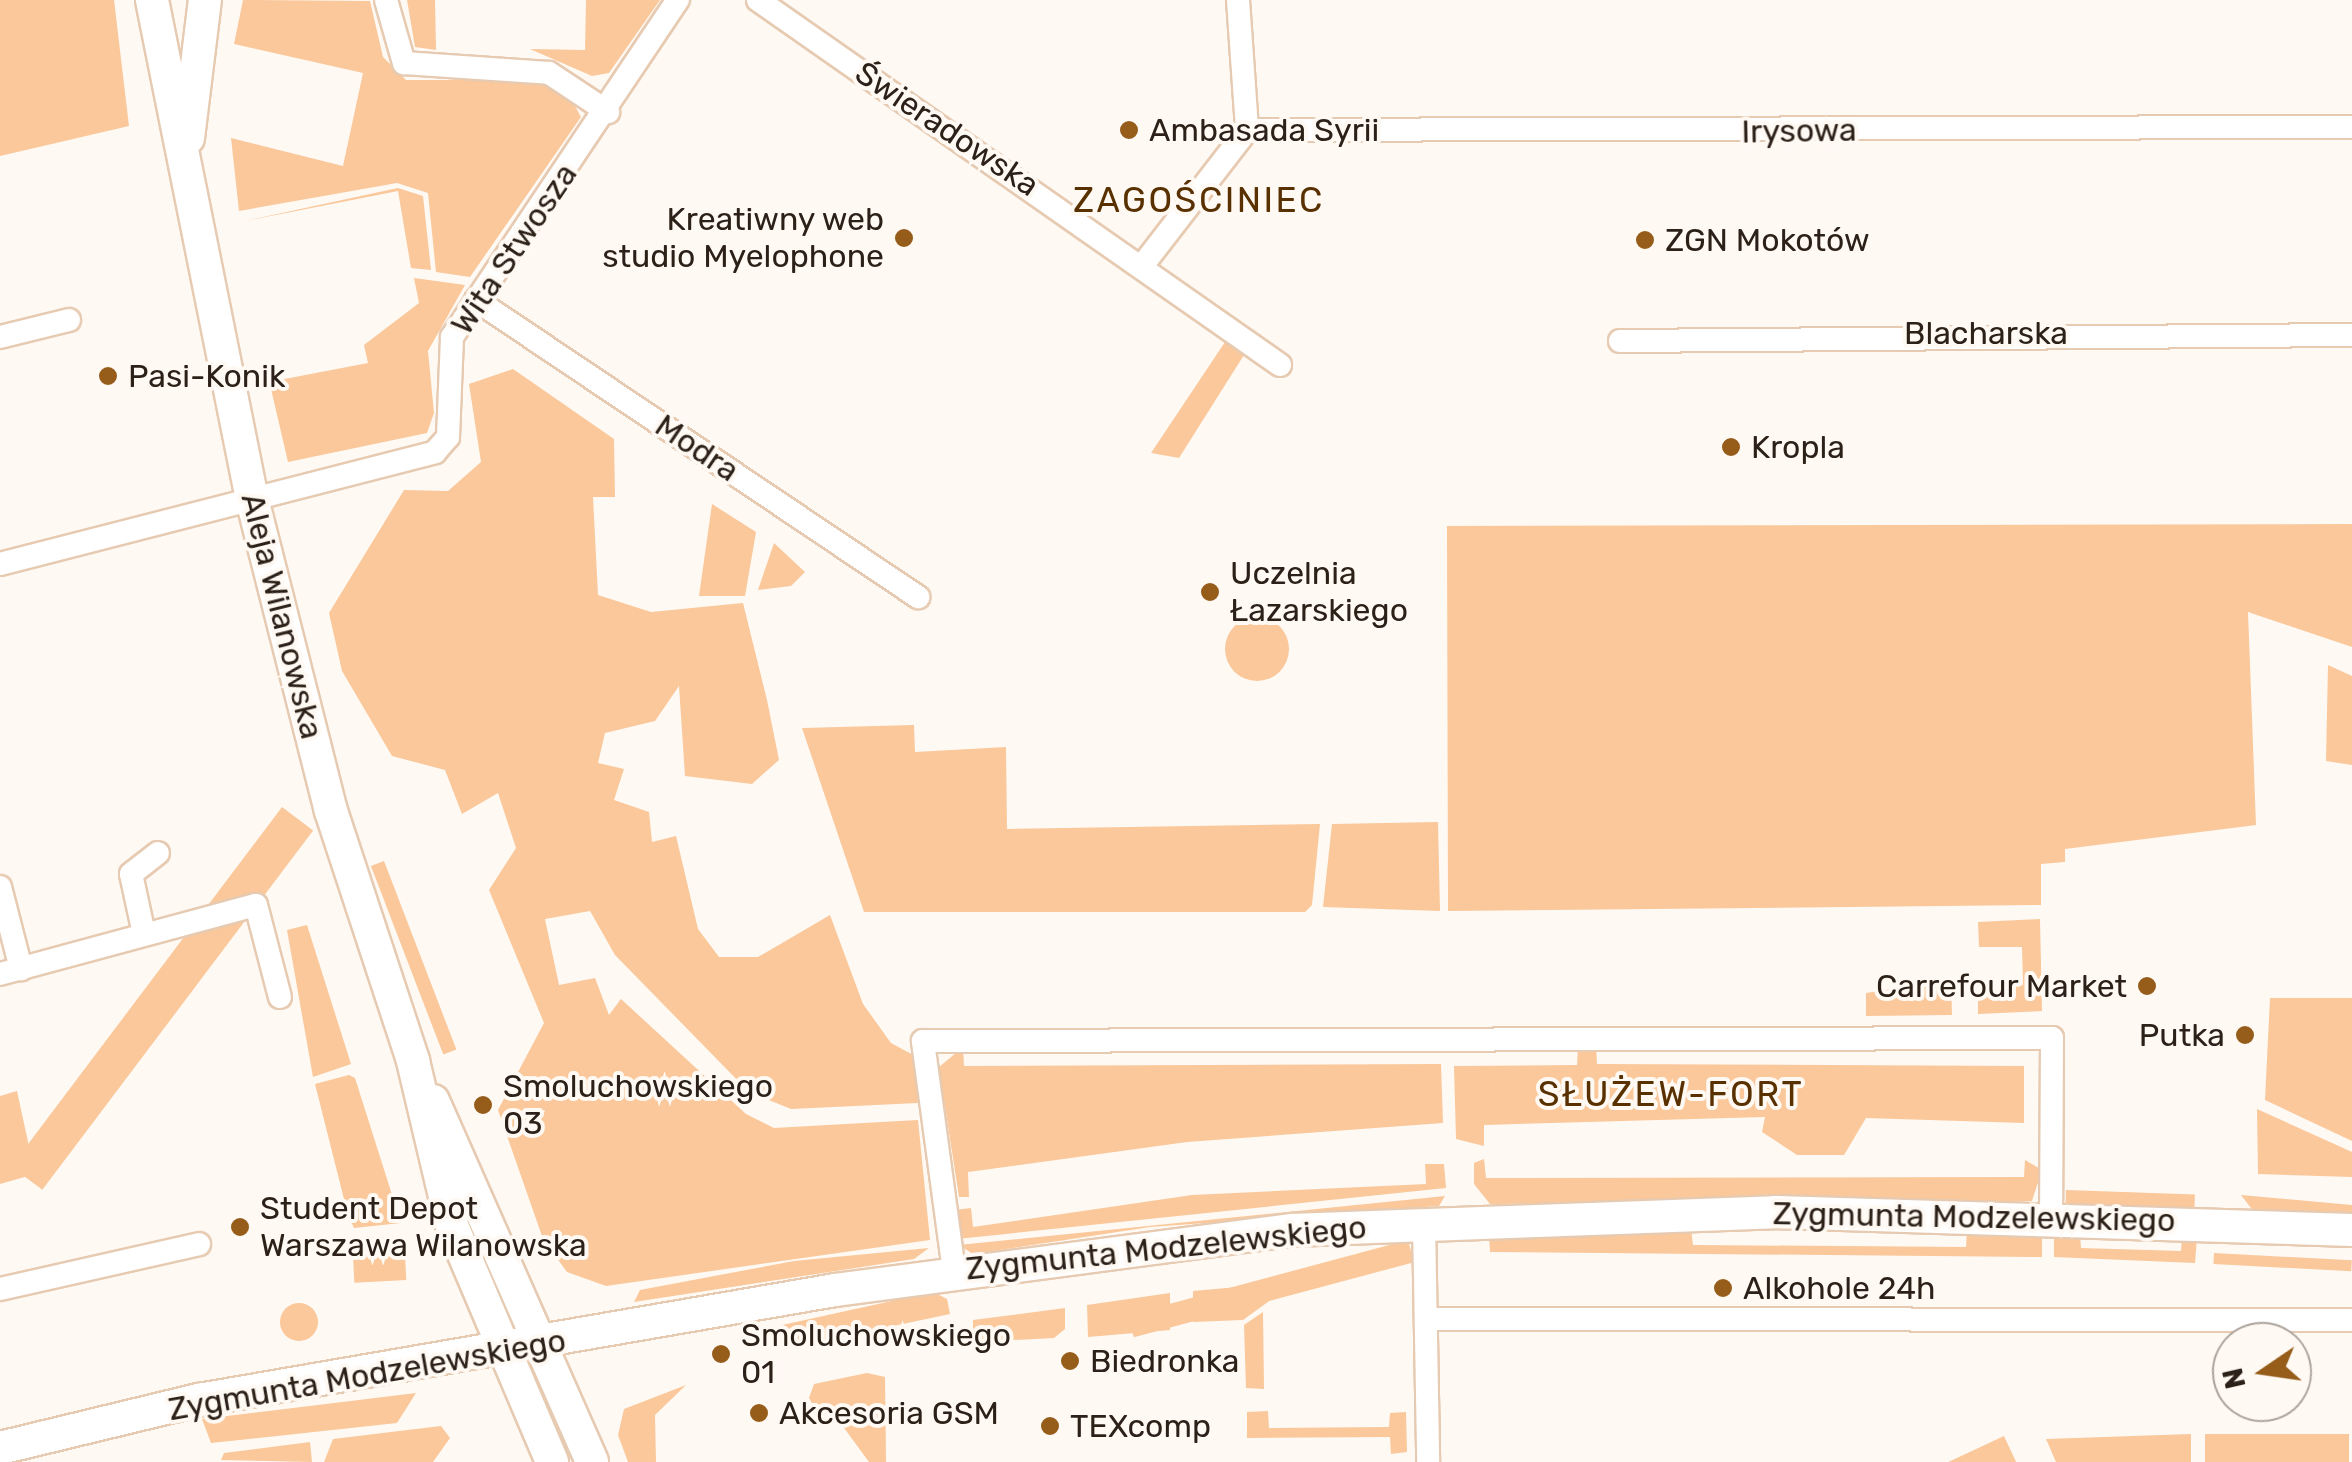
<!DOCTYPE html>
<html>
<head>
<meta charset="utf-8">
<style>
  body { margin:0 }
  #map { position:relative; width:2352px; height:1462px; overflow:hidden; background:#fff9f4; font-family:Rubik,sans-serif }
  div>[style] { position:absolute }
  [style*='--x'] { left:calc(var(--x)*1px); top:calc(var(--y)*1px); width:calc(var(--w)*1px); rotate:calc(var(--a)*1deg) }
  .green>* { inset:0; background:#fac89a; transform-origin:0 0 }
  .round { border-radius:50% }
  .roads { filter:drop-shadow(2px 0 #e6cab1) drop-shadow(-2px 0 #e6cab1) drop-shadow(0 2px #e6cab1) drop-shadow(0 -2px #e6cab1) }
  .street>* { height:22px; margin:-11px; padding:0 11px; transform-origin:11px; border-radius:11px; background:#fff }
  .secondary>* { height:32px; margin:-16px; padding:0 16px; transform-origin:16px; border-radius:16px; background:#fff }
  .dots>* { width:28px; height:28px; translate:-50% -50%; box-sizing:border-box; border:5px solid #fff9f4; border-radius:50% }
  span { translate:-50% -50%; white-space:nowrap; text-align:center; line-height:1.15; -webkit-text-stroke:8px #fff9f4; paint-order:stroke }
  .street-label { font-size:32px; color:#2c2118 }
  .poi-label { font-size:32px; color:#2c2118 }
  .left { translate:0 -50%; text-align:left }
  .right { translate:-100% -50%; text-align:right }
  .neighbourhood-label { font-size:35px; color:#593101; letter-spacing:2.5px }
  .north { position:absolute; left:2212px; top:1322px; width:100px; height:100px; box-sizing:border-box; background:#fff9f4; border:2px solid #aba39c; border-radius:50%; rotate:257deg; font-size:28px; font-weight:700; line-height:40px; text-align:center; color:#2c2118 }
  .north::after { content:''; display:block; margin:auto; width:35px; height:45px; background:#965c1a; clip-path:polygon(50% 0,100% 100%,50% 72%,0 100%) }
</style>
</head>
<body>
<div id="map">
  <div class="green">
    <i style="clip-path:polygon(0 0,114px 0,129px 126px,0 156px)"></i>
    <i style="clip-path:polygon(243px 0,370px 1px,383px 57px,406px 80px,532px 80px,570px 97px,581px 117px,470px 277px,436px 272px,428px 193px,397px 183px,239px 211px,231px 138px,343px 166px,363px 73px,234px 44px)"></i>
    <i style="clip-path:polygon(407px 0,435px 0,436px 50px,415px 47px)"></i>
    <i style="clip-path:polygon(586px 0,660px 0,609px 73px,592px 76px,530px 49px,585px 50px)"></i>
    <i style="clip-path:polygon(398px 188px,423px 196px,431px 270px,411px 268px,398px 191px,240px 222px)"></i>
    <i style="clip-path:polygon(414px 278px,465px 285px,428px 351px,434px 413px,427px 433px,288px 462px,265px 363px,274px 381px,368px 363px,364px 345px,419px 303px)"></i>
    <i style="clip-path:polygon(1225px 342px,1244px 355px,1179px 458px,1151px 453px)"></i>
    <i style="clip-path:polygon(513px 369px,614px 439px,615px 497px,593px 497px,598px 595px,651px 612px,743px 603px,767px 700px,779px 760px,752px 784px,685px 776px,679px 686px,655px 721px,605px 733px,598px 763px,624px 769px,614px 800px,649px 812px,652px 842px,676px 836px,698px 929px,719px 957px,758px 957px,830px 915px,863px 1004px,891px 1043px,915px 1056px,918px 1103px,791px 1109px,749px 1092px,615px 955px,590px 911px,545px 919px,559px 985px,595px 978px,609px 1015px,621px 999px,746px 1114px,774px 1128px,918px 1120px,930px 1240px,606px 1286px,567px 1272px,543px 1239px,498px 1110px,544px 1023px,489px 890px,516px 848px,498px 793px,462px 814px,445px 770px,392px 756px,342px 671px,329px 613px,404px 490px,448px 491px,481px 462px,469px 384px)"></i>
    <i style="clip-path:polygon(712px 504px,756px 532px,745px 596px,699px 596px)"></i>
    <i style="clip-path:polygon(2352px 524px,2352px 647px,2248px 612px,2256px 825px,2065px 849px,2065px 862px,2041px 864px,2041px 905px,1448px 911px,1447px 526px)"></i>
    <i style="clip-path:polygon(774px 543px,805px 572px,791px 586px,758px 590px)"></i>
    <i class="round" style="left:1225px;top:617px;width:64px;height:64px"></i>
    <i style="clip-path:polygon(2328px 665px,2352px 676px,2352px 765px,2326px 761px)"></i>
    <i style="clip-path:polygon(914px 725px,915px 752px,1006px 747px,1007px 829px,1320px 824px,1312px 905px,1305px 912px,864px 912px,802px 728px)"></i>
    <i style="left:282px;top:807px;width:39px;height:450px;rotate:37deg"></i>
    <i style="clip-path:polygon(1438px 822px,1440px 911px,1323px 907px,1332px 824px)"></i>
    <i style="left:384px;top:861px;width:202px;height:14px;rotate:69deg"></i>
    <i style="clip-path:polygon(2040px 919px,2042px 1011px,1978px 1014px,1978px 994px,2023px 985px,2022px 947px,1979px 947px,1978px 922px)"></i>
    <i style="clip-path:polygon(307px 925px,351px 1064px,313px 1077px,287px 930px)"></i>
    <i style="clip-path:polygon(1951px 980px,1952px 1015px,1866px 1016px,1866px 993px)"></i>
    <i style="clip-path:polygon(2270px 998px,2352px 998px,2352px 1141px,2265px 1100px)"></i>
    <i style="clip-path:polygon(1596px 1046px,1597px 1064px,2024px 1066px,2024px 1123px,1866px 1118px,1844px 1155px,1797px 1155px,1762px 1132px,1765px 1117px,1484px 1125px,1484px 1146px,1456px 1139px,1454px 1066px,1577px 1065px,1578px 1047px)"></i>
    <i style="clip-path:polygon(963px 1047px,964px 1066px,1441px 1064px,1443px 1123px,1187px 1142px,968px 1172px,969px 1197px,959px 1197px,939px 1067px)"></i>
    <i style="clip-path:polygon(349px 1075px,355px 1078px,401px 1223px,354px 1228px,348px 1215px,315px 1084px)"></i>
    <i style="clip-path:polygon(17px 1091px,35px 1174px,0 1184px,0 1096px)"></i>
    <i style="clip-path:polygon(2257px 1109px,2352px 1152px,2352px 1177px,2258px 1174px)"></i>
    <i style="clip-path:polygon(1484px 1159px,1486px 1178px,2024px 1177px,2025px 1160px,2042px 1170px,2032px 1201px,1490px 1204px,1474px 1184px,1474px 1163px)"></i>
    <i style="clip-path:polygon(1425px 1164px,1444px 1164px,1446px 1188px,957px 1239px,954px 1210px,971px 1208px,973px 1227px,1192px 1195px,1426px 1184px)"></i>
    <i style="left:2066px;top:1190px;width:129px;height:17px;rotate:2deg"></i>
    <i style="clip-path:polygon(2241px 1195px,2352px 1205px,2352px 1214px,2254px 1212px)"></i>
    <i style="clip-path:polygon(1445px 1196px,1439px 1206px,1150px 1227px,973px 1254px,959px 1245px)"></i>
    <i style="clip-path:polygon(1691px 1229px,1693px 1245px,1966px 1247px,1967px 1231px,2042px 1232px,2042px 1257px,1490px 1252px,1489px 1235px)"></i>
    <i style="clip-path:polygon(2054px 1233px,2080px 1234px,2081px 1248px,2181px 1251px,2182px 1236px,2197px 1237px,2195px 1263px,2054px 1257px)"></i>
    <i style="left:404px;top:1236px;width:44px;height:52px;rotate:87deg"></i>
    <i style="left:1408px;top:1240px;width:23px;height:290px;rotate:75deg"></i>
    <i style="clip-path:polygon(929px 1248px,914px 1259px,634px 1302px,640px 1290px,794px 1261px)"></i>
    <i style="left:2214px;top:1253px;width:138px;height:11px;rotate:3deg"></i>
    <i style="clip-path:polygon(1271px 1284px,1272px 1299px,1243px 1320px,1193px 1322px,1193px 1291px)"></i>
    <i style="clip-path:polygon(933px 1292px,947px 1299px,950px 1314px,794px 1347px,773px 1327px)"></i>
    <i style="clip-path:polygon(1170px 1293px,1170px 1330px,1088px 1337px,1087px 1305px)"></i>
    <i class="round" style="left:280px;top:1303px;width:38px;height:38px"></i>
    <i style="clip-path:polygon(1065px 1308px,1065px 1329px,1054px 1338px,973px 1342px,973px 1320px)"></i>
    <i style="clip-path:polygon(1263px 1312px,1264px 1389px,1246px 1388px,1244px 1325px)"></i>
    <i style="clip-path:polygon(867px 1373px,885px 1377px,886px 1462px,869px 1462px,828px 1406px,817px 1412px,809px 1398px,814px 1384px)"></i>
    <i style="clip-path:polygon(686px 1385px,655px 1415px,656px 1462px,628px 1462px,618px 1435px,624px 1409px)"></i>
    <i style="clip-path:polygon(416px 1393px,397px 1423px,211px 1443px,202px 1419px)"></i>
    <i style="clip-path:polygon(1268px 1411px,1269px 1428px,1389px 1427px,1390px 1413px,1406px 1412px,1407px 1452px,1391px 1454px,1390px 1437px,1247px 1438px,1247px 1412px)"></i>
    <i style="clip-path:polygon(441px 1426px,450px 1438px,433px 1462px,324px 1462px,333px 1439px)"></i>
    <i style="clip-path:polygon(2191px 1434px,2191px 1462px,2056px 1462px,2046px 1439px)"></i>
    <i style="left:2205px;top:1434px;width:144px;height:28px"></i>
    <i style="left:2004px;top:1436px;width:29px;height:552px;rotate:65deg"></i>
    <i style="clip-path:polygon(310px 1442px,312px 1462px,221px 1460px,224px 1453px)"></i>
  </div>
  <div class="roads">
    <div class="street">
      <i style="--x:386;--y:0;--w:66;--a:74.1"></i>
      <i style="--x:404;--y:63;--w:145;--a:3.9"></i>
      <i style="--x:549;--y:73;--w:71;--a:33.5"></i>
      <i style="--x:758;--y:0;--w:637;--a:34.96"></i>
      <i style="--x:1238;--y:0;--w:130;--a:86"></i>
      <i style="--x:1247;--y:130;--w:1105;--a:-0.16"></i>
      <i style="--x:1145;--y:262;--w:167;--a:-52.3"></i>
      <i style="--x:476;--y:300;--w:533;--a:33.9"></i>
      <i style="--x:0;--y:337;--w:71;--a:-13.8"></i>
      <i style="--x:1620;--y:341;--w:732;--a:-0.47"></i>
      <i style="--x:0;--y:564;--w:449;--a:-14.4"></i>
      <i style="--x:435;--y:452;--w:20;--a:-49"></i>
      <i style="--x:448;--y:437;--w:100;--a:-87.7"></i>
      <i style="--x:452;--y:337;--w:406;--a:-56.2"></i>
      <i style="--x:0;--y:887;--w:85;--a:75.6"></i>
      <i style="--x:144;--y:934;--w:61;--a:-102.2"></i>
      <i style="--x:131;--y:874;--w:34;--a:-38"></i>
      <i style="--x:0;--y:974;--w:265;--a:-15.1"></i>
      <i style="--x:256;--y:905;--w:95;--a:75.4"></i>
      <i style="--x:1424;--y:1221;--w:241;--a:89"></i>
      <i style="--x:954;--y:1271;--w:232;--a:-97.7"></i>
      <i style="--x:923;--y:1041;--w:1129;--a:-0.15"></i>
      <i style="--x:2052;--y:1038;--w:180;--a:90.3"></i>
      <i style="--x:0;--y:1289;--w:204;--a:-12.7"></i>
      <i style="--x:1426;--y:1319;--w:926;--a:0.06"></i>
    </div>
    <div class="secondary">
      <i style="--x:152;--y:0;--w:509;--a:78.67"></i>
      <i style="--x:252;--y:499;--w:322;--a:75.8"></i>
      <i style="--x:331;--y:811;--w:263;--a:71.8"></i>
      <i style="--x:413;--y:1061;--w:170;--a:76.7"></i>
      <i style="--x:452;--y:1226;--w:256;--a:67"></i>
      <i style="--x:188;--y:138;--w:139;--a:-83"></i>
      <i style="--x:433;--y:1101;--w:394;--a:66.2"></i>
      <i style="--x:0;--y:1448;--w:205;--a:-13.6"></i>
      <i style="--x:199;--y:1400;--w:645;--a:-9.81"></i>
      <i style="--x:835;--y:1290;--w:461;--a:-7.5"></i>
      <i style="--x:1292;--y:1230;--w:483;--a:-2.1"></i>
      <i style="--x:1775;--y:1212;--w:577;--a:1.79"></i>
    </div>
  </div>
  <div class="dots">
    <i style="left:1129px;top:130px;background:#965c1a"></i>
    <i style="left:904px;top:238px;background:#965c1a"></i>
    <i style="left:1645px;top:240px;background:#965c1a"></i>
    <i style="left:108px;top:376px;background:#965c1a"></i>
    <i style="left:1731px;top:447px;background:#965c1a"></i>
    <i style="left:1210px;top:592px;background:#965c1a"></i>
    <i style="left:2147px;top:986px;background:#965c1a"></i>
    <i style="left:2245px;top:1035px;background:#965c1a"></i>
    <i style="left:483px;top:1105px;background:#965c1a"></i>
    <i style="left:240px;top:1227px;background:#965c1a"></i>
    <i style="left:1723px;top:1288px;background:#965c1a"></i>
    <i style="left:721px;top:1354px;background:#965c1a"></i>
    <i style="left:1070px;top:1361px;background:#965c1a"></i>
    <i style="left:759px;top:1413px;background:#965c1a"></i>
    <i style="left:1050px;top:1426px;background:#965c1a"></i>
  </div>
  <div class="street-label">
    <span style="left:947px;top:129px;rotate:34deg">Świeradowska</span>
    <span style="left:1799px;top:131px;rotate:-1deg">Irysowa</span>
    <span style="left:514px;top:249px;rotate:-56deg">Wita Stwosza</span>
    <span style="left:1986px;top:333px">Blacharska</span>
    <span style="left:697px;top:448px;rotate:34deg">Modra</span>
    <span style="left:282px;top:616px;rotate:76deg">Aleja Wilanowska</span>
    <span style="left:1974px;top:1217px;rotate:1deg">Zygmunta Modzelewskiego</span>
    <span style="left:1166px;top:1248px;rotate:-6deg">Zygmunta Modzelewskiego</span>
    <span style="left:367px;top:1375px;rotate:-10deg">Zygmunta Modzelewskiego</span>
  </div>
  <div class="poi-label">
    <span class="left" style="left:1149px;top:130px">Ambasada Syrii</span>
    <span class="right" style="left:884px;top:238px">Kreatiwny web<br>studio Myelophone</span>
    <span class="left" style="left:1665px;top:240px">ZGN Mokotów</span>
    <span class="left" style="left:128px;top:376px">Pasi-Konik</span>
    <span class="left" style="left:1751px;top:447px">Kropla</span>
    <span class="left" style="left:1230px;top:592px">Uczelnia<br>Łazarskiego</span>
    <span class="right" style="left:2127px;top:986px">Carrefour Market</span>
    <span class="right" style="left:2225px;top:1035px">Putka</span>
    <span class="left" style="left:503px;top:1105px">Smoluchowskiego<br>03</span>
    <span class="left" style="left:260px;top:1227px">Student Depot<br>Warszawa Wilanowska</span>
    <span class="left" style="left:1743px;top:1288px">Alkohole 24h</span>
    <span class="left" style="left:741px;top:1354px">Smoluchowskiego<br>01</span>
    <span class="left" style="left:1090px;top:1361px">Biedronka</span>
    <span class="left" style="left:779px;top:1413px">Akcesoria GSM</span>
    <span class="left" style="left:1070px;top:1426px">TEXcomp</span>
  </div>
  <div class="neighbourhood-label">
    <span style="left:1199px;top:200px">ZAGOŚCINIEC</span>
    <span style="left:1671px;top:1094px">SŁUŻEW-FORT</span>
  </div>
  <div class="north">N</div>
</div>
</body>
</html>
